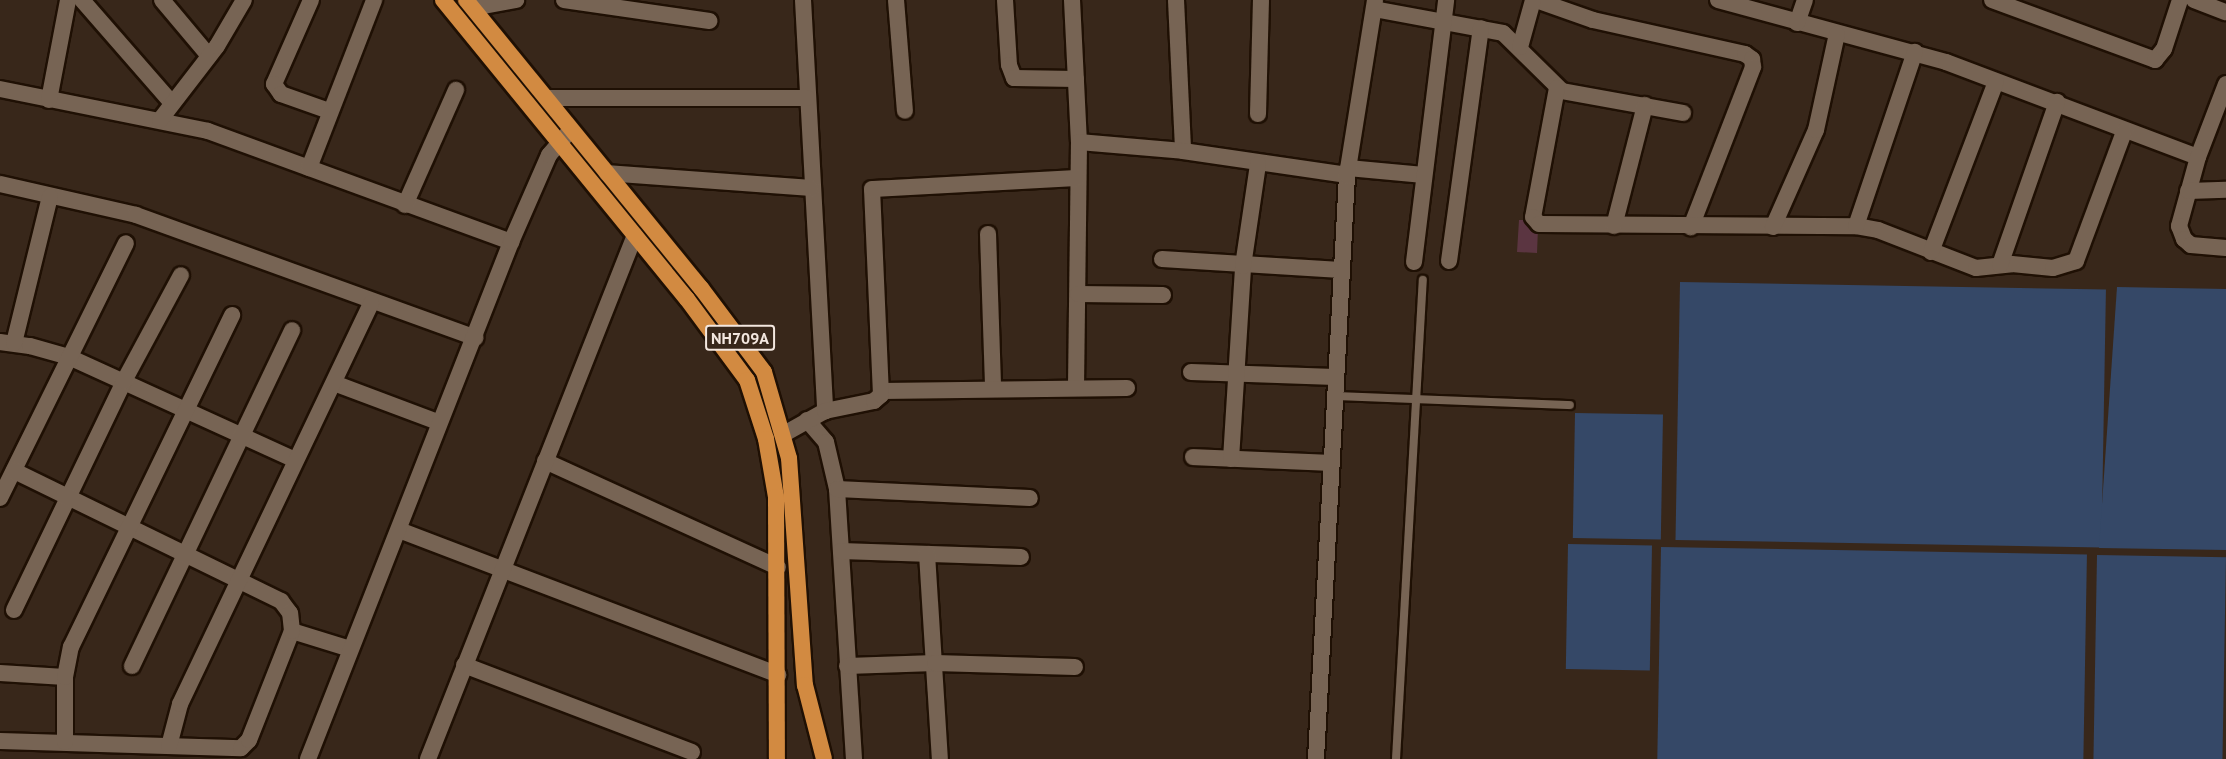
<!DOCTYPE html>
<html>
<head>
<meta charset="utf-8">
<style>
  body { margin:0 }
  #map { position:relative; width:2226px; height:759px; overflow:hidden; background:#38271a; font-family:"PT Sans",sans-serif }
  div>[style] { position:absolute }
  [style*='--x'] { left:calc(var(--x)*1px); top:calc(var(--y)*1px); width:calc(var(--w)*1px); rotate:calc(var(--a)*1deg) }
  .water>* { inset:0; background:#354867; transform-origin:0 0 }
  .building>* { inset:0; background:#5b3541 }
  .roads { filter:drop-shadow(2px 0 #1f1004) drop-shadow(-2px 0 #1f1004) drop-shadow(0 2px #1f1004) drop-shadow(0 -2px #1f1004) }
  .service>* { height:8px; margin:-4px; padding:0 4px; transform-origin:4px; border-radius:4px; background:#776454 }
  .minor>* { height:16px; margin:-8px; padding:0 8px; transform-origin:8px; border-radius:8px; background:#776454 }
  .tertiary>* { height:16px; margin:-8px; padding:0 8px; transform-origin:8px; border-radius:8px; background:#776454 }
  .trunk>* { height:16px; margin:-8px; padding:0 8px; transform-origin:8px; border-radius:8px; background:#d28a41 }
  span { translate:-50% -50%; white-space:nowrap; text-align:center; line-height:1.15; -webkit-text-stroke:4.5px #38271a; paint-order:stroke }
  .shield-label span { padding:2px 4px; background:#38271a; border:2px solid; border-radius:4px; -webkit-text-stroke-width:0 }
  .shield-label { font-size:16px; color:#f3e7df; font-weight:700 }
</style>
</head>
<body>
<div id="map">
  <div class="water">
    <i style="left:1680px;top:282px;width:426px;height:258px;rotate:1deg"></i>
    <i style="clip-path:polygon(2117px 287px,2226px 289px,2226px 550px,2099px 548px)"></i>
    <i style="left:1575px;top:413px;width:88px;height:125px;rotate:1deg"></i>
    <i style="left:1568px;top:544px;width:84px;height:125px;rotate:1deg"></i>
    <i style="left:1661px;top:547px;width:426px;height:212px;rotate:1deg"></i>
    <i style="left:2097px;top:555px;width:129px;height:205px;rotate:1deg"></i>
  </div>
  <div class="building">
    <i style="clip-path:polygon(1519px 220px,1532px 220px,1538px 228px,1537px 253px,1517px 252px)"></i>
  </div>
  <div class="roads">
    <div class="service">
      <i style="--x:1334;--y:396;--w:236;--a:2.2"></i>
      <i style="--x:1396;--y:759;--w:480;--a:-86.8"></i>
    </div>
    <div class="minor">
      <i style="--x:82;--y:0;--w:137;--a:48.9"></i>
      <i style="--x:162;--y:0;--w:73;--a:50"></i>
      <i style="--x:311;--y:0;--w:92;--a:113.8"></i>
      <i style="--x:274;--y:84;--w:12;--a:55"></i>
      <i style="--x:281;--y:94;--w:51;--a:19.5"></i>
      <i style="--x:564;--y:0;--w:147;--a:8.2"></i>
      <i style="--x:803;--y:0;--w:412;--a:86.9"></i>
      <i style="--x:896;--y:0;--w:111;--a:85.4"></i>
      <i style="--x:1005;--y:0;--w:65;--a:86.5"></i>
      <i style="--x:1009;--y:65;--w:14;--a:69"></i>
      <i style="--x:1014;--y:78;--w:62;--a:0.9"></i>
      <i style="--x:1072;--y:0;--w:142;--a:87.2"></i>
      <i style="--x:1079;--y:142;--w:245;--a:90.7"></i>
      <i style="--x:1176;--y:0;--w:151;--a:87.3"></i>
      <i style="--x:1536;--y:0;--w:60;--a:19.3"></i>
      <i style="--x:1593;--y:20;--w:156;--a:12.6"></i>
      <i style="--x:1745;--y:54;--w:9;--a:36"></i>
      <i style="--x:1752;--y:59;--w:8;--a:83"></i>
      <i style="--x:1753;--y:67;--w:172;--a:111.2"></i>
      <i style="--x:1718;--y:0;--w:236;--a:15.2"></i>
      <i style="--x:1946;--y:62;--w:269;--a:20.7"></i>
      <i style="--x:1992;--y:0;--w:174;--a:20.2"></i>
      <i style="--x:2155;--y:60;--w:14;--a:-51"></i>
      <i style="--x:2164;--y:49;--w:52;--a:-71.9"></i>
      <i style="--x:2194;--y:0;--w:34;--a:21"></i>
      <i style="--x:473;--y:8;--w:44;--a:-10.5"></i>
      <i style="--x:1374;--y:9;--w:131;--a:10.5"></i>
      <i style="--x:1503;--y:33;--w:83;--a:44.5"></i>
      <i style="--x:1562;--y:91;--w:123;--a:10.3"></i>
      <i style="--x:1797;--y:23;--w:24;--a:-71"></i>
      <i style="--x:1520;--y:47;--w:49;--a:-74.5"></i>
      <i style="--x:2226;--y:84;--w:78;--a:111"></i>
      <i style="--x:2198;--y:157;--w:72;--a:105.4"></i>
      <i style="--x:2179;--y:226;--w:14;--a:69"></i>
      <i style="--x:2184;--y:239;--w:9;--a:41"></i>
      <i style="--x:2191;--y:245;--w:35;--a:5"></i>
      <i style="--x:1557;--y:88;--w:131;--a:100.5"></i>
      <i style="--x:1533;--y:217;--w:9;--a:49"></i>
      <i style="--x:1539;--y:224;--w:317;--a:0.4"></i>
      <i style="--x:1856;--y:226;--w:22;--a:10"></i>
      <i style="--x:1878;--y:230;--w:105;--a:21.2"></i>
      <i style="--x:1976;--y:268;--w:36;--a:-6"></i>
      <i style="--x:2012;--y:264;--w:41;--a:5.6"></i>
      <i style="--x:2053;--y:268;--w:24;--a:-17"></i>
      <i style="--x:2076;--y:261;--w:138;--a:-69.6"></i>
      <i style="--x:0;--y:89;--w:212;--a:11.4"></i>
      <i style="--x:208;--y:131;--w:323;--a:20.1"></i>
      <i style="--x:548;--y:98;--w:259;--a:0"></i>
      <i style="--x:49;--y:100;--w:102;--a:-79.2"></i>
      <i style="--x:1258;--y:114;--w:114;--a:-88.5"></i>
      <i style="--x:160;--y:120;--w:93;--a:-52.4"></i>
      <i style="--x:217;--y:46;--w:53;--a:-59.6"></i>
      <i style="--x:1079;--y:142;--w:104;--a:4.9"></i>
      <i style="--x:1183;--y:151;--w:166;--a:8.3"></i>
      <i style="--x:309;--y:168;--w:180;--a:-68.8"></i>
      <i style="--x:1348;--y:168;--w:76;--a:5.3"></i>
      <i style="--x:607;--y:173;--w:204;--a:4.2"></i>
      <i style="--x:0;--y:184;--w:139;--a:12.8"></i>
      <i style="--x:136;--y:215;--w:361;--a:19.9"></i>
      <i style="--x:2188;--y:191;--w:38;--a:-2"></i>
      <i style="--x:405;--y:205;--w:126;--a:-66.1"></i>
      <i style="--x:1614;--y:226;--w:125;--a:-75.6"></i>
      <i style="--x:1856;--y:226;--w:184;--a:-71.3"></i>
      <i style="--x:1773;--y:227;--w:106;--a:-66.1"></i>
      <i style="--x:1816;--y:130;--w:98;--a:-77.7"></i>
      <i style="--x:988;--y:234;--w:153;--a:88.1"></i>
      <i style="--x:1931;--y:252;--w:182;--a:-69.1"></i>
      <i style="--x:1162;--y:259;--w:179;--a:3.5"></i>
      <i style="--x:1449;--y:261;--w:235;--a:-82.2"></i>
      <i style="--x:1414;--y:262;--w:264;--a:-83"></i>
      <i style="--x:2000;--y:265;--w:173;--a:-70.7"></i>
      <i style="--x:1078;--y:294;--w:85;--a:0.7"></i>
      <i style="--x:0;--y:342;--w:30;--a:8"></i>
      <i style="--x:30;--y:346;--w:41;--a:15.8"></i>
      <i style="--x:69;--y:357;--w:248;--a:24.5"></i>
      <i style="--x:14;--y:343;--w:151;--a:-76.2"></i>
      <i style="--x:1191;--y:372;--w:144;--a:2"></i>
      <i style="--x:334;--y:383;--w:111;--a:20.6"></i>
      <i style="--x:881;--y:391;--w:246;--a:-0.7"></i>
      <i style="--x:807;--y:420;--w:29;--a:49"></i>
      <i style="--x:826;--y:442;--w:48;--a:76.8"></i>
      <i style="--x:837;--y:489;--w:271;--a:86.4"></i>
      <i style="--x:784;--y:434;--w:47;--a:-29.3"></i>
      <i style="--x:825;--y:411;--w:50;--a:-11.5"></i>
      <i style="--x:874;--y:401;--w:9;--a:-41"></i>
      <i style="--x:881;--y:395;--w:206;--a:-92.5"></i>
      <i style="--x:872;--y:189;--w:206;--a:-3.1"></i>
      <i style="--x:1193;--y:457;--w:137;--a:2.5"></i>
      <i style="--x:1231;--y:459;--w:193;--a:-86.4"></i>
      <i style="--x:1243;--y:266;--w:103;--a:-81.6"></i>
      <i style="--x:545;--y:461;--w:256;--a:24.5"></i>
      <i style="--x:837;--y:489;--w:193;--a:2.7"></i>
      <i style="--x:0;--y:498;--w:284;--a:-63.7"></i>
      <i style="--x:399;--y:530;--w:406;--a:20.9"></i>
      <i style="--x:841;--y:551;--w:180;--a:1.9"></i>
      <i style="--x:927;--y:554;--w:205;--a:86.4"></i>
      <i style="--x:14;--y:610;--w:254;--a:-64.3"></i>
      <i style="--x:124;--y:381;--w:120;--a:-61.7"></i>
      <i style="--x:292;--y:631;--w:61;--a:17.2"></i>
      <i style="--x:464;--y:665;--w:244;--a:20.9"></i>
      <i style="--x:132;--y:666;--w:372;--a:-64.5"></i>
      <i style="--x:847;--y:666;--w:88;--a:-2"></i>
      <i style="--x:935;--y:663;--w:140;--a:1.6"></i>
      <i style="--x:0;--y:673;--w:65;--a:3.5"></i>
      <i style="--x:0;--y:741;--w:241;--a:1.7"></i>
      <i style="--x:241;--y:748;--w:11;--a:-45"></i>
      <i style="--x:249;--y:740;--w:117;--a:-68.5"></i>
      <i style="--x:292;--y:631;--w:18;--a:-96"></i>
      <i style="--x:290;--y:613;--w:15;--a:-127"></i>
      <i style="--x:281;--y:601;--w:297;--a:-154"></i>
      <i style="--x:65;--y:742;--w:65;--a:-90"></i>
      <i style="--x:65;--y:677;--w:31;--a:-79"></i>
      <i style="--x:71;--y:647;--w:369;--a:-64.1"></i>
      <i style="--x:169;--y:746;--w:43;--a:-75.3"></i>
      <i style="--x:180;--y:704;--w:444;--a:-64.5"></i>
      <i style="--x:308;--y:759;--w:555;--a:-68.56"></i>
      <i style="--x:511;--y:242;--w:95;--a:-66.4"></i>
      <i style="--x:549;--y:155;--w:29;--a:-49"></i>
      <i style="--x:428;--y:759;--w:563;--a:-68.44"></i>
    </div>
    <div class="tertiary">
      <i style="--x:1316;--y:759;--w:585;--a:-86.96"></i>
      <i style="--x:1347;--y:175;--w:177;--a:-80.9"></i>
    </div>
    <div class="trunk">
      <i style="--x:443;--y:0;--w:386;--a:50.8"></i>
      <i style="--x:687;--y:299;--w:101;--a:53.5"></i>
      <i style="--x:747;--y:380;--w:62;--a:72.1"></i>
      <i style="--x:766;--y:439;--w:59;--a:80.2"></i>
      <i style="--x:776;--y:497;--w:262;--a:89.8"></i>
      <i style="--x:466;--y:0;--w:372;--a:50.8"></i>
      <i style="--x:701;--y:288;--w:105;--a:53.1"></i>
      <i style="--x:764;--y:372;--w:90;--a:73.8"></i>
      <i style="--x:789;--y:458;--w:228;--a:86"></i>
      <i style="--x:805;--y:685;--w:76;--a:75.6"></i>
    </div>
  </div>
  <div class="shield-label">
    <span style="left:740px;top:338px">NH709A</span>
  </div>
</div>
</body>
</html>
